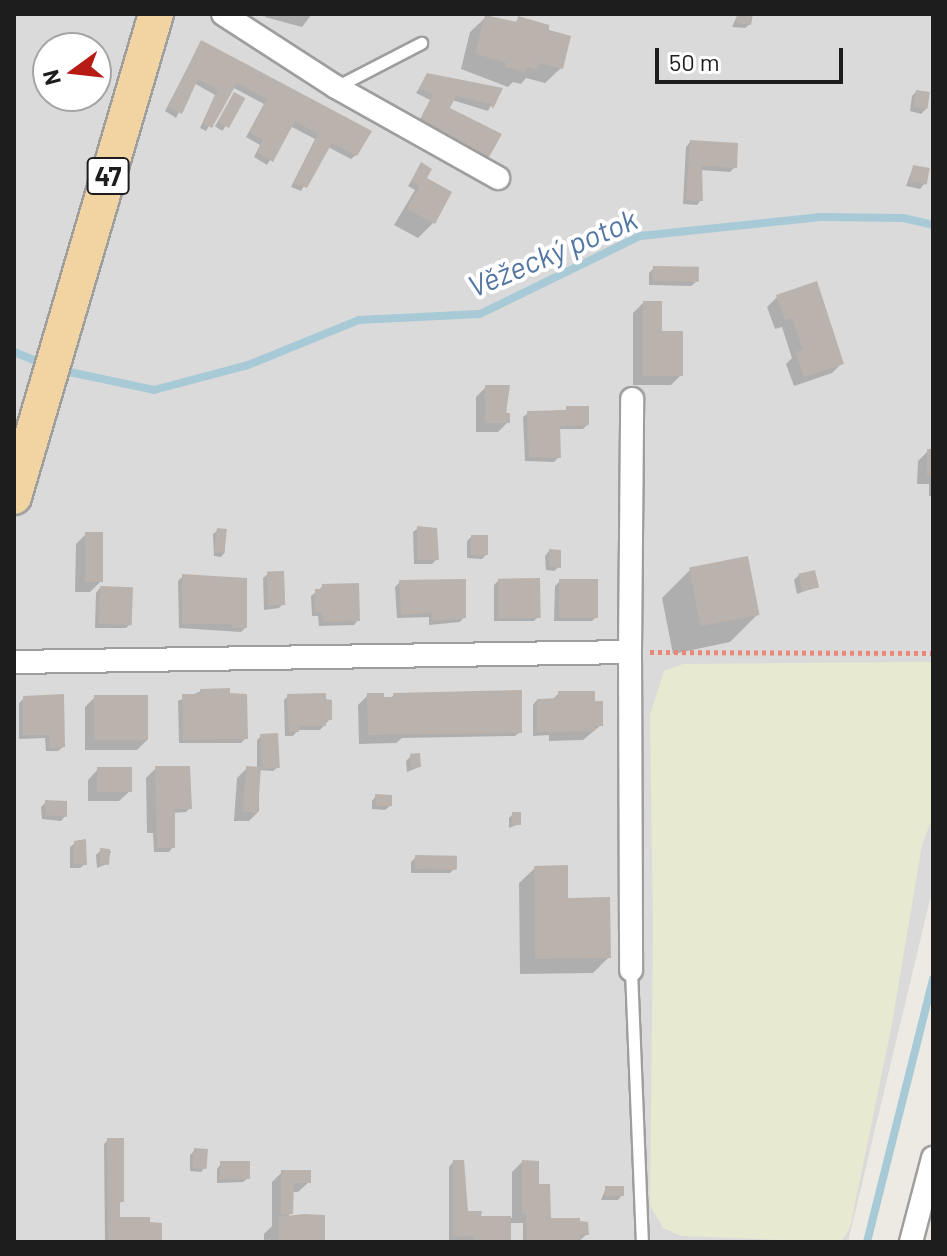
<!DOCTYPE html>
<html>
<head>
<meta charset="utf-8">
<style>
  body { margin:0 }
  #map { position:relative; width:947px; height:1256px; overflow:hidden; background:#edeae3; font-family:Barlow,sans-serif }
  div>[style] { position:absolute }
  [style*='--x'] { left:calc(var(--x)*1px); top:calc(var(--y)*1px); width:calc(var(--w)*1px); rotate:calc(var(--a)*1deg) }
  .residential>* { inset:0; background:#dbdada }
  .farmland>* { inset:0; background:#e7ead0 }
  .shadow>* { inset:0; background:#0003; transform-origin:0 0 }
  .stream>* { height:8px; margin:-4px; padding:0 4px; transform-origin:4px; border-radius:4px; background:#a8cad6 }
  .building>* { inset:0; background:#bab3ad; transform-origin:0 0 }
  .path>* { height:5px; margin-top:-2.5px; transform-origin:0; background:repeating-linear-gradient(90deg,#eb8776 0 4px,transparent 0 8px) }
  .roads { filter:drop-shadow(2px 0 #9e9e9e) drop-shadow(-2px 0 #9e9e9e) drop-shadow(0 2px #9e9e9e) drop-shadow(0 -2px #9e9e9e) }
  .service>* { height:11px; margin:-5.5px; padding:0 5.5px; transform-origin:5.5px; border-radius:5.5px; background:#fff }
  .minor>* { height:22px; margin:-11px; padding:0 11px; transform-origin:11px; border-radius:11px; background:#fff }
  .primary>* { height:34px; margin:-17px; padding:0 17px; transform-origin:17px; border-radius:17px; background:#f2d4a3 }
  span { translate:-50% -50%; white-space:nowrap; text-align:center; line-height:1.15; -webkit-text-stroke:8px #fff; paint-order:stroke }
  .shield-label span { padding:2px 6px; background:#fff; border:2px solid; border-radius:6px; -webkit-text-stroke-width:0 }
  .shield-label { font-size:26px; color:#1d1d1d; font-weight:700 }
  .water-label { font-size:30px; color:#5377a2; font-style:italic }
  .frame { position:absolute; inset:0; border:16px solid #1d1d1d; pointer-events:none }
  .north { position:absolute; left:32px; top:32px; width:80px; height:80px; box-sizing:border-box; background:#fff; border:2px solid #a5a5a5; border-radius:50%; rotate:255deg; font-size:22px; font-weight:700; line-height:32px; text-align:center; color:#1d1d1d }
  .north::after { content:''; display:block; margin:auto; width:28px; height:36px; background:#b61b14; clip-path:polygon(50% 0,100% 100%,50% 72%,0 100%) }
  .scale { position:absolute; left:655px; top:48px; width:188px; height:36px; box-sizing:border-box; border:4px solid #1d1d1d; border-top:0; padding-left:10px; font-size:24px; line-height:28px; white-space:nowrap; color:#1d1d1d; -webkit-text-stroke:6px #fff; paint-order:stroke }
</style>
</head>
<body>
<div id="map">
  <div class="residential">
    <i style="clip-path:polygon(evenodd,14px 14px,933px 14px,933px 887px,848px 1242px,14px 1242px,14px 14px,48px 48px,96px 48px,96px 96px,48px 96px,48px 48px)"></i>
  </div>
  <div class="farmland">
    <i style="clip-path:polygon(933px 662px,933px 816px,922px 845px,891px 1029px,850px 1228px,841px 1242px,832px 1242px,681px 1236px,663px 1228px,650px 1205px,653px 929px,650px 715px,664px 671px,683px 664px)"></i>
  </div>
  <div class="shadow">
    <i style="clip-path:polygon(266px 14px,312px 14px,302px 27px,265px 17px)"></i>
    <i style="clip-path:polygon(738px 14px,750px 24px,745px 28px,732px 27px)"></i>
    <i style="clip-path:polygon(486px 17px,514px 23px,519px 19px,561px 68px,545px 83px,526px 78px,521px 84px,513px 82px,508px 87px,461px 69px,470px 32px)"></i>
    <i style="clip-path:polygon(201px 42px,356px 155px,351px 159px,328px 147px,301px 191px,291px 187px,315px 139px,290px 126px,267px 165px,254px 157px,260px 145px,246px 137px,264px 104px,232px 87px,206px 131px,200px 128px,215px 95px,194px 83px,176px 118px,165px 111px)"></i>
    <i style="clip-path:polygon(428px 75px,500px 89px,488px 111px,452px 100px,448px 108px,486px 157px,482px 162px,416px 127px,430px 100px,416px 93px)"></i>
    <i style="clip-path:polygon(916px 92px,926px 109px,921px 114px,910px 111px,912px 96px)"></i>
    <i style="left:235px;top:94px;width:9px;height:38px;rotate:32deg"></i>
    <i style="clip-path:polygon(690px 142px,735px 167px,730px 172px,700px 170px,701px 200px,697px 205px,683px 204px,686px 147px)"></i>
    <i style="clip-path:polygon(421px 165px,423px 178px,450px 192px,433px 223px,418px 238px,394px 225px,415px 190px,408px 186px)"></i>
    <i style="clip-path:polygon(913px 167px,924px 184px,920px 189px,906px 186px)"></i>
    <i style="clip-path:polygon(654px 268px,696px 282px,691px 286px,649px 285px,649px 273px)"></i>
    <i style="clip-path:polygon(777px 297px,842px 363px,832px 373px,794px 386px,786px 364px,792px 358px,782px 327px,775px 329px,767px 307px)"></i>
    <i style="clip-path:polygon(643px 303px,681px 375px,671px 385px,633px 385px,633px 313px)"></i>
    <i style="clip-path:polygon(486px 387px,505px 401px,508px 422px,498px 432px,476px 432px,476px 397px)"></i>
    <i style="clip-path:polygon(587px 408px,587px 425px,583px 429px,558px 429px,559px 457px,554px 462px,525px 461px,523px 417px,528px 413px)"></i>
    <i style="clip-path:polygon(928px 451px,933px 451px,933px 496px,929px 496px,929px 484px,917px 484px,918px 461px)"></i>
    <i style="clip-path:polygon(418px 528px,437px 559px,432px 564px,414px 564px,413px 532px)"></i>
    <i style="clip-path:polygon(218px 530px,225px 552px,221px 557px,214px 556px,213px 534px)"></i>
    <i style="clip-path:polygon(86px 534px,100px 582px,90px 592px,75px 592px,76px 544px)"></i>
    <i style="clip-path:polygon(471px 537px,487px 554px,482px 559px,467px 558px,467px 541px)"></i>
    <i style="clip-path:polygon(549px 551px,559px 567px,554px 571px,546px 570px,545px 556px)"></i>
    <i style="clip-path:polygon(690px 570px,758px 614px,730px 642px,673px 654px,662px 598px)"></i>
    <i style="clip-path:polygon(268px 574px,283px 604px,279px 608px,264px 610px,263px 578px)"></i>
    <i style="clip-path:polygon(799px 575px,816px 587px,797px 594px,794px 580px)"></i>
    <i style="clip-path:polygon(183px 576px,245px 628px,241px 632px,179px 628px,178px 581px)"></i>
    <i style="clip-path:polygon(498px 581px,538px 617px,534px 621px,494px 621px,494px 585px)"></i>
    <i style="clip-path:polygon(560px 581px,596px 617px,592px 621px,554px 621px,555px 586px)"></i>
    <i style="clip-path:polygon(400px 582px,464px 617px,460px 622px,429px 625px,429px 617px,397px 618px,395px 587px)"></i>
    <i style="clip-path:polygon(323px 586px,358px 620px,354px 625px,319px 626px,318px 616px,312px 616px,311px 596px)"></i>
    <i style="clip-path:polygon(100px 588px,130px 624px,126px 628px,95px 628px,96px 593px)"></i>
    <i style="clip-path:polygon(201px 691px,228px 695px,246px 738px,241px 743px,179px 743px,178px 701px)"></i>
    <i style="clip-path:polygon(559px 693px,593px 703px,601px 725px,583px 740px,549px 741px,549px 735px,533px 736px,533px 705px,537px 700px,552px 700px)"></i>
    <i style="clip-path:polygon(368px 695px,390px 698px,394px 695px,520px 732px,515px 736px,402px 738px,396px 743px,359px 744px,358px 705px)"></i>
    <i style="clip-path:polygon(288px 696px,330px 719px,320px 730px,298px 730px,293px 736px,285px 736px,284px 700px)"></i>
    <i style="clip-path:polygon(95px 697px,147px 740px,137px 750px,85px 750px,85px 707px)"></i>
    <i style="clip-path:polygon(24px 698px,63px 747px,58px 751px,46px 751px,45px 738px,19px 739px,19px 703px)"></i>
    <i style="clip-path:polygon(261px 736px,278px 767px,273px 771px,259px 770px,259px 811px,249px 821px,234px 821px,237px 778px,247px 768px,257px 768px,257px 740px)"></i>
    <i style="clip-path:polygon(411px 756px,419px 767px,407px 772px,406px 761px)"></i>
    <i style="clip-path:polygon(156px 768px,190px 808px,186px 812px,173px 813px,173px 847px,169px 852px,154px 852px,153px 833px,147px 833px,146px 778px)"></i>
    <i style="clip-path:polygon(98px 769px,130px 791px,119px 801px,88px 801px,88px 780px)"></i>
    <i style="clip-path:polygon(376px 796px,390px 806px,385px 810px,372px 809px,372px 801px)"></i>
    <i style="clip-path:polygon(46px 802px,65px 816px,61px 821px,42px 819px,41px 807px)"></i>
    <i style="clip-path:polygon(513px 814px,519px 824px,509px 828px,509px 818px)"></i>
    <i style="clip-path:polygon(75px 843px,85px 864px,80px 868px,70px 868px,70px 847px)"></i>
    <i style="clip-path:polygon(101px 850px,111px 851px,107px 864px,97px 868px,96px 855px)"></i>
    <i style="clip-path:polygon(416px 857px,455px 868px,450px 873px,411px 873px,411px 862px)"></i>
    <i style="clip-path:polygon(535px 868px,566px 900px,609px 957px,593px 973px,520px 974px,519px 883px)"></i>
    <i style="clip-path:polygon(108px 1140px,122px 1201px,118px 1205px,118px 1219px,160px 1242px,105px 1242px,104px 1144px)"></i>
    <i style="clip-path:polygon(195px 1150px,205px 1167px,201px 1172px,190px 1171px,190px 1155px)"></i>
    <i style="clip-path:polygon(453px 1162px,466px 1213px,479px 1218px,512px 1218px,512px 1172px,522px 1162px,549px 1220px,587px 1234px,578px 1242px,523px 1242px,523px 1223px,509px 1223px,509px 1242px,449px 1240px,449px 1167px)"></i>
    <i style="clip-path:polygon(221px 1164px,248px 1178px,243px 1182px,217px 1183px,217px 1169px)"></i>
    <i style="clip-path:polygon(282px 1172px,309px 1182px,298px 1192px,292px 1192px,291px 1213px,287px 1218px,323px 1242px,264px 1242px,264px 1234px,272px 1226px,272px 1182px)"></i>
    <i style="clip-path:polygon(606px 1188px,622px 1195px,618px 1200px,601px 1200px)"></i>
  </div>
  <div class="stream">
    <i style="--x:14;--y:352;--w:32;--a:22"></i>
    <i style="--x:60;--y:370;--w:96;--a:12"></i>
    <i style="--x:154;--y:390;--w:97;--a:-14.9"></i>
    <i style="--x:248;--y:365;--w:120;--a:-22.1"></i>
    <i style="--x:359;--y:320;--w:121;--a:-2.8"></i>
    <i style="--x:480;--y:314;--w:178;--a:-26"></i>
    <i style="--x:640;--y:236;--w:181;--a:-6"></i>
    <i style="--x:820;--y:217;--w:83;--a:0.7"></i>
    <i style="--x:903;--y:218;--w:31;--a:13"></i>
    <i style="--x:867;--y:1242;--w:271;--a:-75.9"></i>
  </div>
  <div class="building">
    <i style="clip-path:polygon(737px 14px,753px 14px,751px 25px,736px 23px)"></i>
    <i style="clip-path:polygon(485px 15px,517px 22px,518px 16px,549px 25px,549px 30px,571px 36px,563px 69px,540px 63px,538px 70px,527px 67px,525px 72px,506px 67px,505px 62px,475px 54px)"></i>
    <i style="clip-path:polygon(201px 40px,372px 131px,357px 156px,332px 143px,307px 188px,293px 183px,318px 134px,295px 121px,273px 162px,257px 152px,263px 140px,249px 132px,267px 99px,237px 83px,212px 128px,203px 124px,218px 90px,198px 79px,182px 114px,168px 107px)"></i>
    <i style="clip-path:polygon(427px 73px,503px 88px,493px 109px,490px 104px,456px 96px,450px 108px,502px 134px,488px 159px,419px 122px,433px 95px,419px 88px)"></i>
    <i style="left:916px;top:90px;width:14px;height:17px;rotate:8deg"></i>
    <i style="left:234px;top:92px;width:13px;height:34px;rotate:29deg"></i>
    <i style="clip-path:polygon(690px 140px,738px 143px,737px 168px,702px 166px,703px 201px,686px 200px)"></i>
    <i style="clip-path:polygon(421px 162px,432px 169px,427px 178px,452px 192px,435px 224px,407px 209px,420px 186px,411px 181px)"></i>
    <i style="left:913px;top:165px;width:17px;height:17px;rotate:10deg"></i>
    <i style="left:653px;top:266px;width:46px;height:15px;rotate:1deg"></i>
    <i style="clip-path:polygon(817px 281px,844px 364px,804px 377px,795px 352px,803px 350px,792px 318px,785px 320px,776px 295px)"></i>
    <i style="clip-path:polygon(643px 301px,662px 301px,662px 331px,683px 331px,683px 376px,643px 376px)"></i>
    <i style="clip-path:polygon(485px 385px,510px 385px,506px 413px,510px 413px,510px 423px,485px 423px)"></i>
    <i style="clip-path:polygon(566px 406px,589px 406px,589px 425px,560px 426px,561px 458px,529px 457px,527px 411px,566px 410px)"></i>
    <i style="left:927px;top:449px;width:6px;height:26px"></i>
    <i style="clip-path:polygon(417px 526px,437px 528px,439px 560px,418px 560px)"></i>
    <i style="left:217px;top:528px;width:10px;height:24px;rotate:6deg"></i>
    <i style="left:85px;top:532px;width:18px;height:50px"></i>
    <i style="left:471px;top:535px;width:17px;height:20px"></i>
    <i style="clip-path:polygon(549px 549px,561px 550px,561px 568px,549px 566px)"></i>
    <i style="left:748px;top:556px;width:60px;height:60px;rotate:79deg"></i>
    <i style="left:815px;top:570px;width:18px;height:17px;rotate:77deg"></i>
    <i style="left:284px;top:571px;width:34px;height:17px;rotate:88deg"></i>
    <i style="clip-path:polygon(182px 574px,247px 578px,247px 628px,232px 628px,232px 624px,182px 624px)"></i>
    <i style="left:540px;top:578px;width:40px;height:42px;rotate:89deg"></i>
    <i style="clip-path:polygon(466px 579px,466px 618px,432px 621px,432px 613px,401px 615px,399px 580px)"></i>
    <i style="left:559px;top:579px;width:39px;height:39px"></i>
    <i style="clip-path:polygon(359px 583px,360px 621px,323px 622px,322px 612px,315px 612px,315px 589px,322px 589px,322px 584px)"></i>
    <i style="left:100px;top:586px;width:33px;height:38px;rotate:2deg"></i>
    <i style="clip-path:polygon(230px 688px,230px 693px,247px 694px,248px 739px,183px 740px,182px 694px,200px 694px,200px 689px)"></i>
    <i style="clip-path:polygon(522px 690px,522px 733px,368px 735px,367px 693px,384px 693px,384px 697px,394px 697px,393px 693px)"></i>
    <i style="clip-path:polygon(558px 691px,595px 691px,595px 701px,603px 701px,603px 726px,595px 726px,595px 731px,537px 732px,537px 699px,558px 698px)"></i>
    <i style="clip-path:polygon(326px 693px,326px 699px,332px 700px,332px 720px,326px 720px,326px 726px,299px 726px,299px 732px,289px 732px,287px 694px)"></i>
    <i style="clip-path:polygon(64px 694px,65px 747px,50px 748px,49px 735px,23px 735px,23px 696px)"></i>
    <i style="left:94px;top:695px;width:54px;height:45px"></i>
    <i style="left:278px;top:733px;width:35px;height:18px;rotate:87deg"></i>
    <i style="left:420px;top:753px;width:14px;height:10px;rotate:86deg"></i>
    <i style="clip-path:polygon(155px 766px,190px 766px,192px 809px,175px 809px,175px 848px,157px 848px)"></i>
    <i style="left:246px;top:766px;width:15px;height:46px;rotate:4deg"></i>
    <i style="left:97px;top:767px;width:35px;height:25px"></i>
    <i style="clip-path:polygon(375px 794px,392px 795px,392px 806px,376px 806px)"></i>
    <i style="clip-path:polygon(45px 800px,67px 801px,67px 817px,46px 815px)"></i>
    <i style="left:512px;top:812px;width:9px;height:13px"></i>
    <i style="clip-path:polygon(86px 839px,87px 865px,73px 864px,74px 841px)"></i>
    <i style="clip-path:polygon(100px 848px,110px 849px,109px 865px,100px 864px)"></i>
    <i style="left:415px;top:855px;width:42px;height:14px;rotate:1deg"></i>
    <i style="clip-path:polygon(568px 865px,568px 898px,610px 897px,611px 958px,535px 959px,534px 866px)"></i>
    <i style="clip-path:polygon(107px 1138px,124px 1138px,124px 1202px,120px 1202px,120px 1217px,150px 1217px,150px 1222px,162px 1223px,162px 1242px,108px 1242px)"></i>
    <i style="left:194px;top:1148px;width:14px;height:20px;rotate:4deg"></i>
    <i style="clip-path:polygon(453px 1160px,464px 1160px,468px 1211px,482px 1211px,481px 1216px,511px 1216px,511px 1242px,474px 1242px,474px 1236px,453px 1237px)"></i>
    <i style="clip-path:polygon(522px 1160px,539px 1161px,539px 1184px,550px 1184px,551px 1218px,580px 1218px,580px 1221px,588px 1222px,589px 1235px,580px 1235px,580px 1242px,527px 1242px,526px 1213px,522px 1214px)"></i>
    <i style="left:250px;top:1161px;width:18px;height:30px;rotate:90deg"></i>
    <i style="clip-path:polygon(281px 1170px,311px 1170px,311px 1183px,294px 1183px,293px 1214px,281px 1215px)"></i>
    <i style="left:605px;top:1186px;width:19px;height:10px"></i>
    <i style="clip-path:polygon(304px 1214px,325px 1215px,325px 1242px,279px 1242px,278px 1217px)"></i>
  </div>
  <div class="path">
    <i style="--x:650;--y:652;--w:283;--a:0.2"></i>
  </div>
  <div class="roads">
    <div class="service">
      <i style="--x:336;--y:87;--w:96;--a:-27.4"></i>
      <i style="--x:631;--y:970;--w:272;--a:87.7"></i>
    </div>
    <div class="minor">
      <i style="--x:223;--y:14;--w:135;--a:32.9"></i>
      <i style="--x:336;--y:87;--w:186;--a:29.3"></i>
      <i style="--x:630;--y:652;--w:253;--a:-89.5"></i>
      <i style="--x:14;--y:662;--w:616;--a:-0.93"></i>
      <i style="--x:630;--y:652;--w:318;--a:89.8"></i>
      <i style="--x:911;--y:1242;--w:87;--a:-75.3"></i>
    </div>
    <div class="primary">
      <i style="--x:14;--y:497;--w:503;--a:-73.62"></i>
    </div>
  </div>
  <div class="shield-label">
    <span style="left:108px;top:176px">47</span>
  </div>
  <div class="water-label">
    <span style="left:552px;top:252px;rotate:-23deg">Věžecký potok</span>
  </div>
  <div class="frame"></div>
  <div class="north">N</div>
  <div class="scale">50 m</div>
</div>
</body>
</html>
